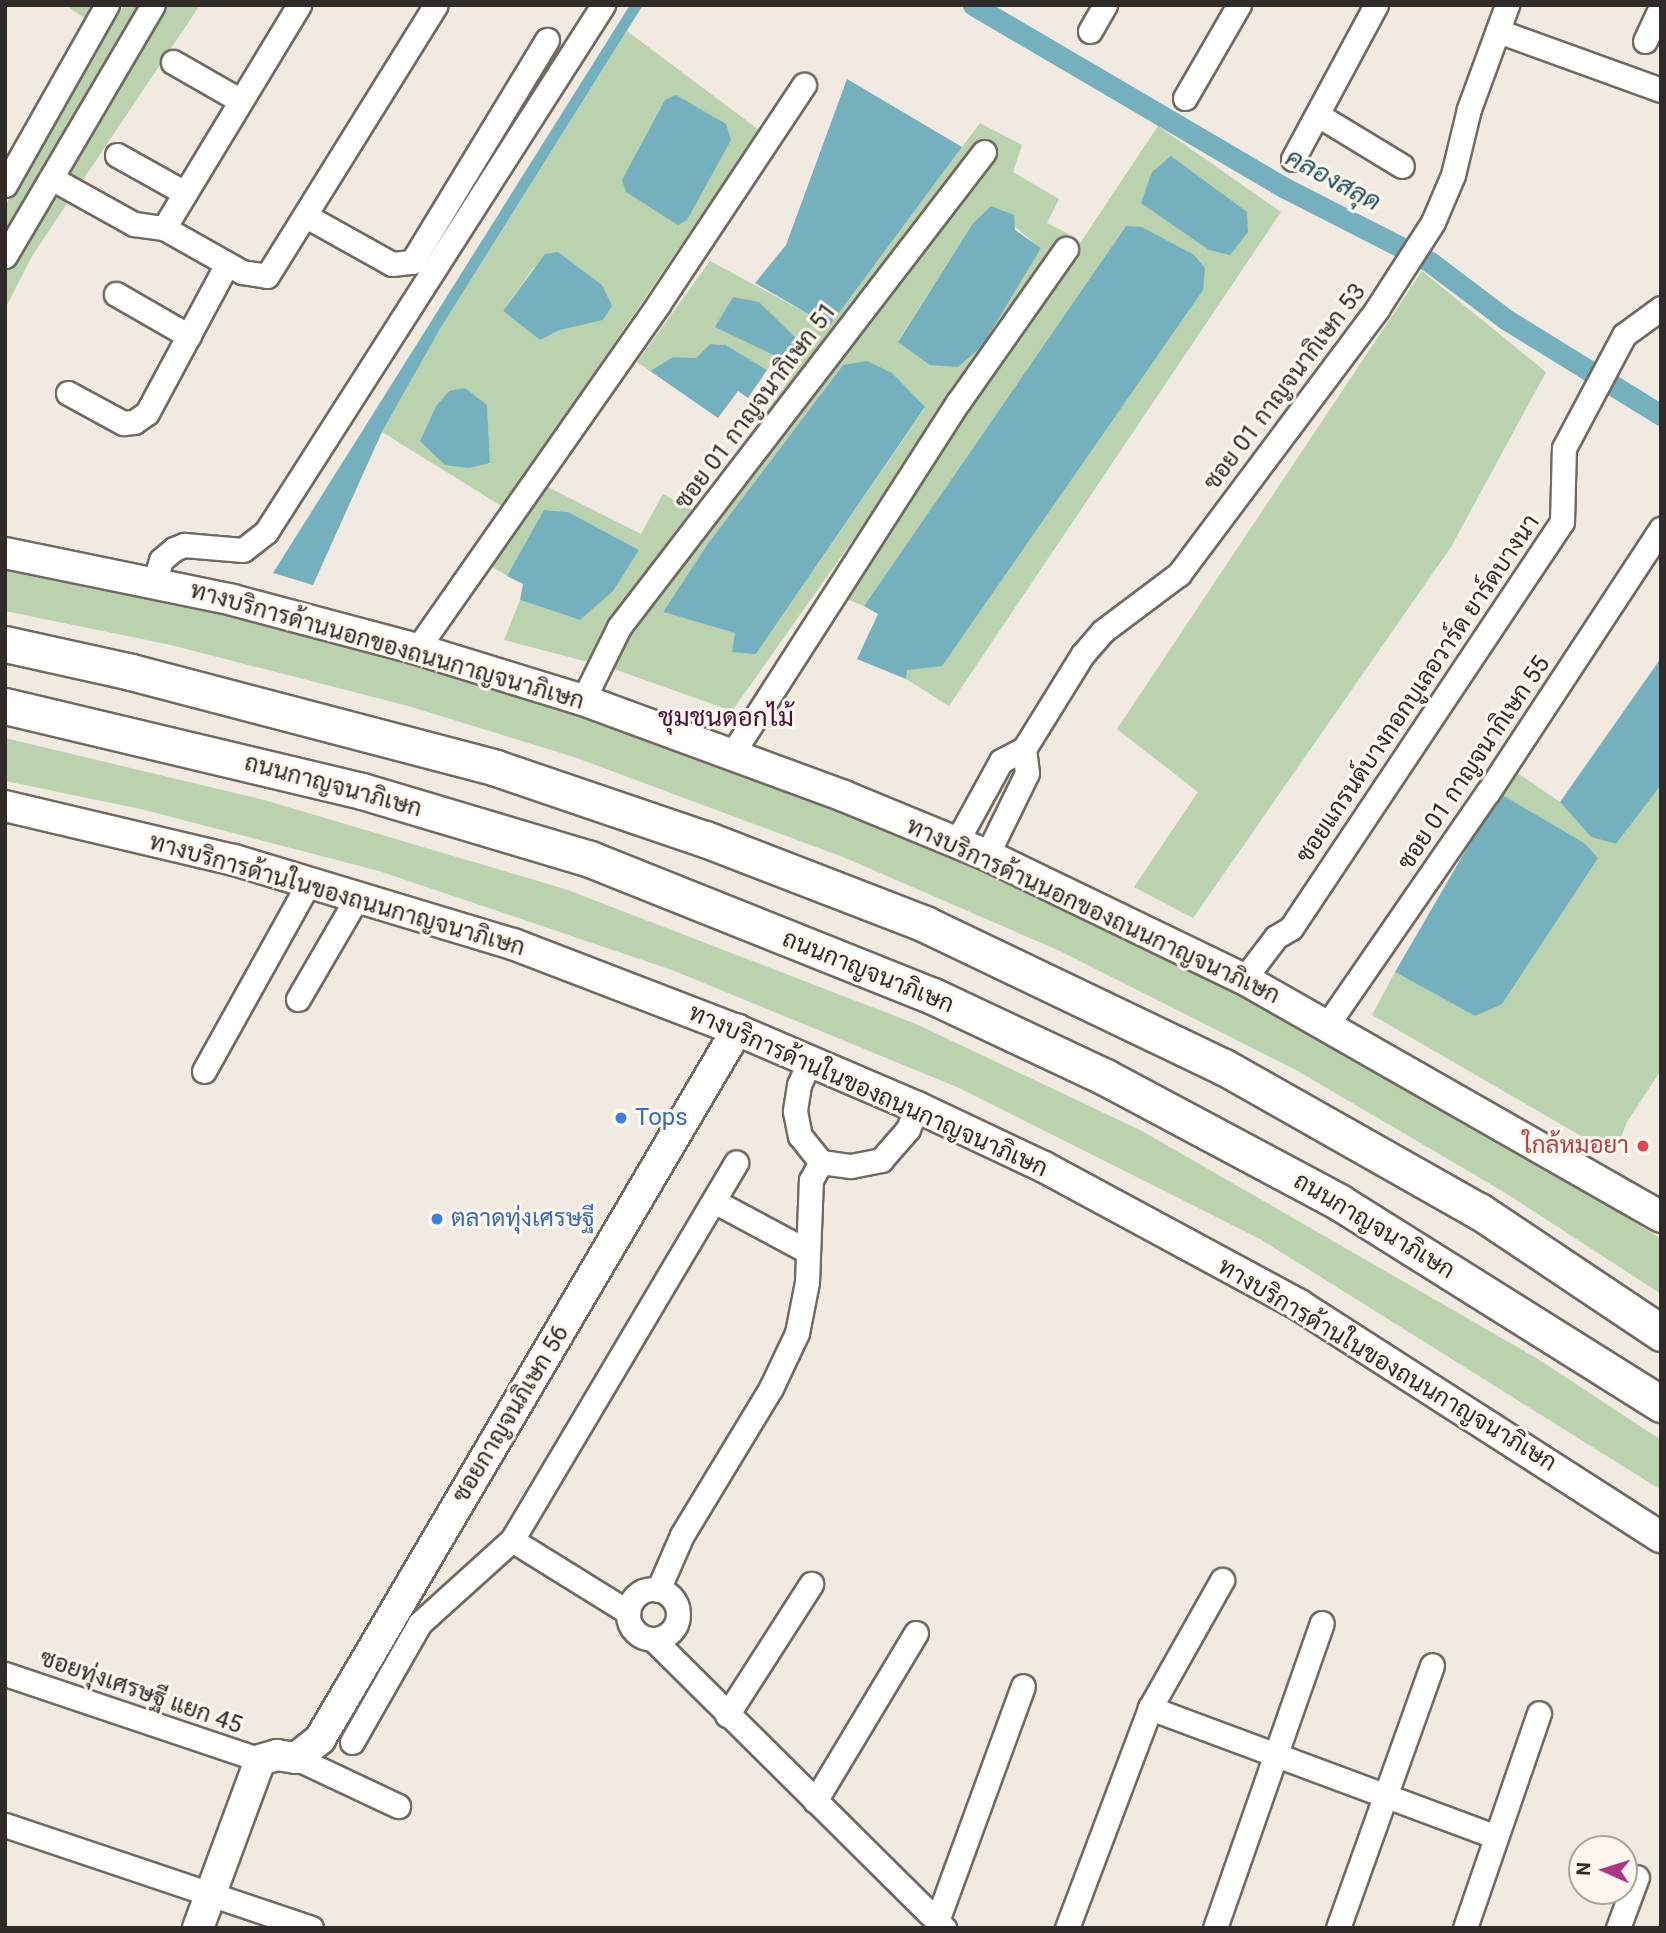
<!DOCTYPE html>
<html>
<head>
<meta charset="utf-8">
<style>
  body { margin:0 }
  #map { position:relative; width:1666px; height:1933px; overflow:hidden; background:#f0eae0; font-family:Roboto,Sarabun,sans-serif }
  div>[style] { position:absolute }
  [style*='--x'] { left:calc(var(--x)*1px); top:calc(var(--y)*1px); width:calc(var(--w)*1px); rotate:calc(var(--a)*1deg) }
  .green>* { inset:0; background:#bad2ae }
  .water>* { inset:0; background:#75b0bf }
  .canal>* { height:21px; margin:-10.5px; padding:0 10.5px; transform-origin:10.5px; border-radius:10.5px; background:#75b0bf }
  .roads { filter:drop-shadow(2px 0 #706a62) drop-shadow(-2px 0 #706a62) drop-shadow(0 2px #706a62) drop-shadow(0 -2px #706a62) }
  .minor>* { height:23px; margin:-11.5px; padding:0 11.5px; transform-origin:11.5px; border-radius:11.5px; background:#fff }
  .minor>.ring { margin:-11.5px; padding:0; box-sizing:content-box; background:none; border:23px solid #fff; border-radius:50% }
  .major>* { height:30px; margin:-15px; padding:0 15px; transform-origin:15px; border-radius:15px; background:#fff }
  .highway>* { height:35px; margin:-17.5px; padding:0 17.5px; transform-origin:17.5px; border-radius:17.5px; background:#fff }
  .dots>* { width:19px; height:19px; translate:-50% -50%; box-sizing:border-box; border:4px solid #fef7ed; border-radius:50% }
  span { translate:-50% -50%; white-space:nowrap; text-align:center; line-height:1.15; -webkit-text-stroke:6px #fef7ed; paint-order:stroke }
  .street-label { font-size:24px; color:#2e2b28 }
  .shop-label { font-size:24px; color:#366cbe }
  .left { translate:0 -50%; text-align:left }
  .health-label { font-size:24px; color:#be3a42 }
  .right { translate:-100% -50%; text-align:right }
  .water-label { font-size:26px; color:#225460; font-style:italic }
  .neighbourhood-label { font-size:26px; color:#4b1038 }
  .frame { position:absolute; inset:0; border:7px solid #2e2b28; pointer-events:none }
  .north { position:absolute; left:1568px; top:1835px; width:70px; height:70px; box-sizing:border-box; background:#fef7ed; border:2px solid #aba59e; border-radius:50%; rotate:273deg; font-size:19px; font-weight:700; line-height:28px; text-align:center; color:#2e2b28 }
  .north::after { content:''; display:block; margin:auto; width:24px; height:32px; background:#b03588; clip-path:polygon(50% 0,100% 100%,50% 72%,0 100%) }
</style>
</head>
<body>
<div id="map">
  <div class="green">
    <i style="clip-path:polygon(65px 5px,97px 5px,88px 20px)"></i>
    <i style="clip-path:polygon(124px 5px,200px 5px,32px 256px,5px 309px,5px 206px)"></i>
    <i style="clip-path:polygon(evenodd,627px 31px,759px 130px,503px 507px,382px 432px,440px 329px,627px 31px,534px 267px,603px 320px,560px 330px,540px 340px,503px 311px,534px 267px,627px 31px,449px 391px,487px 405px,490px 464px,420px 441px,436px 406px,449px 391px)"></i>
    <i style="clip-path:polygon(evenodd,980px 123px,1022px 145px,1013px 172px,1059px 199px,1047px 223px,1069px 234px,732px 711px,611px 668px,504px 640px,520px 600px,580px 620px,639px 550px,568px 512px,545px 510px,507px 576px,489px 565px,544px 485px,641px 534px,663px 494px,695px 511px,792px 376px,772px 362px,767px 370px,726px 345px,710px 344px,696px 358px,673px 357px,650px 371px,637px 362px,710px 261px,829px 325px,980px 123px,991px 206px,1040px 248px,898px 341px,973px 223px,991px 206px,980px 123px,843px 365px,925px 408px,756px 654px,736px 633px,663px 612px,707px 545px,843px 365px)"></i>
    <i style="clip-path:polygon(1158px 126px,1281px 212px,949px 706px,906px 679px,906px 670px,1205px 268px,1194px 256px,1142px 228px,1126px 226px,864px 606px,844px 598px)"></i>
    <i style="clip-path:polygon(1422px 271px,1546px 372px,1451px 547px,1193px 918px,1134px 887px,1198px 792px,1117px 729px)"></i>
    <i style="clip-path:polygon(5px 568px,227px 615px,583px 713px,887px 827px,1085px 918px,1374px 1064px,1546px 1166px,1661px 1239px,1661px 1294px,1504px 1192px,1296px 1070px,1060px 951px,843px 857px,574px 757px,408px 706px,171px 645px,5px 611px)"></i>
    <i style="clip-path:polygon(5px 738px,264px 800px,565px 889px,916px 1024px,1142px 1131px,1538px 1359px,1661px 1440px,1661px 1490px,1260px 1239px,957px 1087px,672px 970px,379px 871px,141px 809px,5px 781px)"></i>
    <i style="clip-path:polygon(1513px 770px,1560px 802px,1591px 837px,1616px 844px,1661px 785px,1661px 1070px,1627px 1122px,1614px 1155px,1372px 1015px,1395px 972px,1475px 1016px,1537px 816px,1499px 793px)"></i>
  </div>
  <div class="water">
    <i style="clip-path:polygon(630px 5px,643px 5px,440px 329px,382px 432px,313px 585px,273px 573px)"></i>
    <i style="clip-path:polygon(847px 79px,962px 147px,829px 326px,755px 283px,786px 245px)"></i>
    <i style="clip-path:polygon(676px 95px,726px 124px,731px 140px,687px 220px,678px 225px,626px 192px,622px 180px,665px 100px)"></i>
    <i style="clip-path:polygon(1171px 156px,1247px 212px,1248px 232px,1230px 255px,1209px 250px,1141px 203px,1152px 172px)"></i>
    <i style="clip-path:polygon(991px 206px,1014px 215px,1015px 230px,1041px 248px,982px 346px,958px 367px,930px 365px,898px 342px,973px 223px)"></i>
    <i style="clip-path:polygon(1126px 226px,1142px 227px,1194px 255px,1205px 268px,1203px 290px,942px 666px,907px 670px,906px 679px,857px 659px,878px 614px,864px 606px)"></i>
    <i style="clip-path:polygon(558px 252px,602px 285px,612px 306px,603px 320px,560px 330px,540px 340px,503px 311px,545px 254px)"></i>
    <i style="clip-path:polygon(733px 297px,759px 302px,803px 345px,797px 360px,784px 360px,715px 327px)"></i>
    <i style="clip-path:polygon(710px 344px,726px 345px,767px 370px,748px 398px,738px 391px,718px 418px,650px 371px,673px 357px,696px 358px)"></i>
    <i style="clip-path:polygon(867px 361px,892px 373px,925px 407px,756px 654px,732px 652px,735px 633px,663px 612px,707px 545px,843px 365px)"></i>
    <i style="clip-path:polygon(465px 388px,487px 405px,490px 463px,469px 468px,445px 465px,420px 441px,436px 406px,449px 391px)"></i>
    <i style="clip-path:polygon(544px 510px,568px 512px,639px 550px,613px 591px,580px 620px,520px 600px,523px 584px,507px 576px)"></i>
    <i style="clip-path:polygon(1661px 658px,1661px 785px,1616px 844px,1591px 837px,1560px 802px)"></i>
    <i style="clip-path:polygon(1499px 793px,1584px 843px,1598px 858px,1502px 1004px,1475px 1016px,1395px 972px)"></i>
  </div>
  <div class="canal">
    <i style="--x:973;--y:5;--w:362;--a:30.4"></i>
    <i style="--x:1285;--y:188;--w:163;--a:27"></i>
    <i style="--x:1430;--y:262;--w:96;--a:37"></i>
    <i style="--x:1507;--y:320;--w:181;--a:31.7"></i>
  </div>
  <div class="roads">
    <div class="minor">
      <i style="--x:1090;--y:31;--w:30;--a:-60"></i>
      <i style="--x:1498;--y:31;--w:173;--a:19.9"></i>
      <i style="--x:1645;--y:41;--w:38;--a:-65"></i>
      <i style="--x:173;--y:62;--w:78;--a:29.8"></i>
      <i style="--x:1185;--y:98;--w:108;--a:-59.9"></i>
      <i style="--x:1318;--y:115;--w:98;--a:31.3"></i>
      <i style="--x:117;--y:155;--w:78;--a:29.2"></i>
      <i style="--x:1293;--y:159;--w:175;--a:-61.7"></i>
      <i style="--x:53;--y:179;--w:93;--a:29.1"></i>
      <i style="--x:134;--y:224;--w:30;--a:8"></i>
      <i style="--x:164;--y:228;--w:90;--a:29.4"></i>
      <i style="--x:242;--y:272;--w:25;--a:9"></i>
      <i style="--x:267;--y:276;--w:319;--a:-58.1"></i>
      <i style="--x:5;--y:185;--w:207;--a:-60.5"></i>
      <i style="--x:306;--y:216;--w:98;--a:29.2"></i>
      <i style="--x:392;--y:264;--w:20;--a:-6"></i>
      <i style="--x:412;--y:262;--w:260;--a:-58.7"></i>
      <i style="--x:164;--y:228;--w:261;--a:-58.8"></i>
      <i style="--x:5;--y:256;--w:291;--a:-59.5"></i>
      <i style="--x:116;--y:294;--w:84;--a:29.9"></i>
      <i style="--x:68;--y:393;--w:63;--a:28.6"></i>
      <i style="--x:123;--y:423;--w:11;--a:-5"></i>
      <i style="--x:134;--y:422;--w:16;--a:-35"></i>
      <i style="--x:147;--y:413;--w:169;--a:-61.8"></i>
      <i style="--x:154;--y:583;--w:24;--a:-73"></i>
      <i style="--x:161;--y:560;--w:17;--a:-40"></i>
      <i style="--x:174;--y:549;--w:11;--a:-22"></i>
      <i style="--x:184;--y:545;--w:59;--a:4.8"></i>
      <i style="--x:243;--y:550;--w:29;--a:-38"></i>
      <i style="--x:266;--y:532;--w:626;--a:-57.4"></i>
      <i style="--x:417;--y:649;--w:422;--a:-55"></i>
      <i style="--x:659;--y:303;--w:262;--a:-56.4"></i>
      <i style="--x:583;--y:700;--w:81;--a:-63.7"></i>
      <i style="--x:619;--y:627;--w:599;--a:-52.46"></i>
      <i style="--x:732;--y:754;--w:420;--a:-57.3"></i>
      <i style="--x:959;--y:401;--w:186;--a:-54.9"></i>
      <i style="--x:957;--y:841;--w:91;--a:-61.2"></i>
      <i style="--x:1001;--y:761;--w:26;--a:-28"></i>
      <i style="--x:1024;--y:749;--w:112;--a:-58.2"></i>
      <i style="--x:1083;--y:654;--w:30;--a:-49"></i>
      <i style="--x:1103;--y:631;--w:95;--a:-36.9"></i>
      <i style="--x:1179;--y:574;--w:331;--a:-53.2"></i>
      <i style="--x:1377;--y:309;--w:103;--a:-57.2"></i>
      <i style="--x:1433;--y:222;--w:51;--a:-66.9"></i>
      <i style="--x:1453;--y:175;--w:68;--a:-76.4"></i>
      <i style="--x:1469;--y:109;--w:111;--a:-69.9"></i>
      <i style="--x:987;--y:855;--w:91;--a:-64"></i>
      <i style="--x:1027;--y:773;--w:24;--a:-97"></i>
      <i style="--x:1244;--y:979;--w:53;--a:-52.7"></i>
      <i style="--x:1276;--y:937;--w:17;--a:-31"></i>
      <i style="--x:1291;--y:928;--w:488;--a:-56.3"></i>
      <i style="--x:1562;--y:522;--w:74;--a:-88.5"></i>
      <i style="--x:1564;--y:448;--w:128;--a:-62"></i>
      <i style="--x:1624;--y:335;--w:46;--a:-36.1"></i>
      <i style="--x:298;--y:999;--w:119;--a:-59.8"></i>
      <i style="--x:1327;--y:1025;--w:283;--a:-55.4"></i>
      <i style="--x:1488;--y:792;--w:315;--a:-56.7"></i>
      <i style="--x:810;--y:1061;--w:26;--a:115"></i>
      <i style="--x:799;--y:1085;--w:26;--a:99"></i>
      <i style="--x:795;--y:1111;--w:25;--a:79"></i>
      <i style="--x:800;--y:1136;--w:33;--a:51"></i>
      <i style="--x:821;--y:1162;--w:30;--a:8"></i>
      <i style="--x:851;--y:1166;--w:31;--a:-11"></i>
      <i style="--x:881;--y:1160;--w:41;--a:-48.9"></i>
      <i style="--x:908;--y:1129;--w:24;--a:-68"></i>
      <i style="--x:204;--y:1071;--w:216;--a:-60.9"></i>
      <i style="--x:714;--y:1201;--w:106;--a:28.3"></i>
      <i style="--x:512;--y:1540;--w:137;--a:31.8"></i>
      <i class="ring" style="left:628px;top:1589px;width:27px;height:27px"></i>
      <i style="--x:658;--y:1590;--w:60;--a:-66.4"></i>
      <i style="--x:682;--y:1535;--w:172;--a:-58.8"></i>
      <i style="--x:771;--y:1388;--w:61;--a:-64.7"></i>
      <i style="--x:797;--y:1333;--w:52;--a:-78.9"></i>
      <i style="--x:807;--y:1282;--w:102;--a:-87.8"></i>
      <i style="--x:811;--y:1180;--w:21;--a:-61"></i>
      <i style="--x:654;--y:1640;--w:409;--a:44.8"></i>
      <i style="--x:5;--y:1674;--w:269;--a:18.6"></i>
      <i style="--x:1150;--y:1708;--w:367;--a:20.4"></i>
      <i style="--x:727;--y:1715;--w:156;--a:-57.3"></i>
      <i style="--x:352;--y:1742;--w:137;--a:-60.3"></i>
      <i style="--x:420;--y:1623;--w:124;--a:-42.1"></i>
      <i style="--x:512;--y:1540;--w:439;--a:-59.3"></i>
      <i style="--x:296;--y:1758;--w:113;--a:25.2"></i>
      <i style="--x:815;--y:1801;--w:196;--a:-59"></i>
      <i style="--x:5;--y:1825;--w:323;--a:18.6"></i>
      <i style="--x:937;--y:1921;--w:250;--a:-69.9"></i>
      <i style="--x:1067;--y:1928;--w:235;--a:-69.3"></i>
      <i style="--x:1150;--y:1708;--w:147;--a:-60.6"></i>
      <i style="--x:1215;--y:1928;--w:323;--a:-70.7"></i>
      <i style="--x:1338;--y:1928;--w:279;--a:-70.3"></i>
      <i style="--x:1465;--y:1928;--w:227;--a:-71"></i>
      <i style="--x:1618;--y:1928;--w:54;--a:-69.6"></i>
    </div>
    <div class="major">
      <i style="--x:5;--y:553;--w:233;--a:11.6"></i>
      <i style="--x:233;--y:600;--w:190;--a:14.9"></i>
      <i style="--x:417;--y:649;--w:174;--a:17.1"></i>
      <i style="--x:583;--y:700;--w:278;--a:20.2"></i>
      <i style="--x:844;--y:796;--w:155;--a:22.4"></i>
      <i style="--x:987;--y:855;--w:285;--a:25.8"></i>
      <i style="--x:1244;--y:979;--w:480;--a:29.7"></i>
      <i style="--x:5;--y:806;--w:235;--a:13.3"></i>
      <i style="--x:234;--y:860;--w:291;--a:16.8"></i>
      <i style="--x:513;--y:944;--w:240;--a:21"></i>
      <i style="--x:737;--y:1030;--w:196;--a:23.2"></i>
      <i style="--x:917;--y:1107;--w:140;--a:25.3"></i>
      <i style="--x:1044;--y:1167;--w:290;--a:28.4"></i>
      <i style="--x:1299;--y:1305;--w:430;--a:32.7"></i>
      <i style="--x:198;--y:1928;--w:179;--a:-69.7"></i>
      <i style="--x:260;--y:1760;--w:18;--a:-16"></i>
      <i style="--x:277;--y:1755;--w:19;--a:9"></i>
      <i style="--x:296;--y:1758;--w:31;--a:-38"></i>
      <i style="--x:320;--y:1739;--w:823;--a:-59.54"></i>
    </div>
    <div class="highway">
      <i style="--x:5;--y:644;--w:129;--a:12.5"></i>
      <i style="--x:131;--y:672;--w:377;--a:14.7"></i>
      <i style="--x:496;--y:768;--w:221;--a:18.8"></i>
      <i style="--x:705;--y:839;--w:236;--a:21.1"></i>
      <i style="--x:925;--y:924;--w:331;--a:25.6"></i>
      <i style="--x:1224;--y:1067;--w:293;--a:29.5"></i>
      <i style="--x:1479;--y:1211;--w:219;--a:33.8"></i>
      <i style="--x:5;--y:706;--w:367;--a:13.4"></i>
      <i style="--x:362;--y:791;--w:238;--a:16.6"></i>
      <i style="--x:590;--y:859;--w:369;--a:21.8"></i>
      <i style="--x:933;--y:996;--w:190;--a:25.2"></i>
      <i style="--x:1105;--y:1077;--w:265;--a:28.1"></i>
      <i style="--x:1339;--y:1202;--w:380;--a:32.1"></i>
    </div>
  </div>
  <div class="dots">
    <i style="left:621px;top:1118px;background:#3f7fe0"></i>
    <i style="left:1643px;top:1146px;background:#e0444e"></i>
    <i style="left:437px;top:1219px;background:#3f7fe0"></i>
  </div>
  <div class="street-label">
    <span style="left:1285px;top:387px;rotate:-53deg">ซอย 01 กาญจนากิเษก 53</span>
    <span style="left:756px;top:406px;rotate:-53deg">ซอย 01 กาญจนากิเษก 51</span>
    <span style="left:387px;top:646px;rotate:16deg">ทางบริการด้านนอกของถนนกาญจนาภิเษก</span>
    <span style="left:1418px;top:689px;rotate:-56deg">ซอยแกรนด์บางกอกบูเลอวาร์ด ยาร์ดบางนา</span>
    <span style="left:1474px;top:763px;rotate:-56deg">ซอย 01 กาญจนากิเษก 55</span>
    <span style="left:333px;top:786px;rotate:15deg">ถนนกาญจนาภิเษก</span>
    <span style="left:337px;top:895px;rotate:16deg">ทางบริการด้านในของถนนกาญจนาภิเษก</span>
    <span style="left:1093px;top:911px;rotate:25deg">ทางบริการด้านนอกของถนนกาญจนาภิเษก</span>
    <span style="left:868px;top:972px;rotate:22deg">ถนนกาญจนาภิเษก</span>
    <span style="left:868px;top:1091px;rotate:24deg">ทางบริการด้านในของถนนกาญจนาภิเษก</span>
    <span style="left:1374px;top:1226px;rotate:31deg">ถนนกาญจนาภิเษก</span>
    <span style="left:1387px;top:1365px;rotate:31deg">ทางบริการด้านในของถนนกาญจนาภิเษก</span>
    <span style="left:511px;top:1414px;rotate:-59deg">ซอยกาญจนภิเษก 56</span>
    <span style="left:141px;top:1692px;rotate:19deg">ซอยทุ่งเศรษฐี แยก 45</span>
  </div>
  <div class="shop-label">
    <span class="left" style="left:635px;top:1118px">Tops</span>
    <span class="left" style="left:451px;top:1219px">ตลาดทุ่งเศรษฐี</span>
  </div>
  <div class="health-label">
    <span class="right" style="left:1629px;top:1146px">ใกล้หมอยา</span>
  </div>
  <div class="water-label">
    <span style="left:1333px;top:180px;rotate:28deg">คลองสลุด</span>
  </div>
  <div class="neighbourhood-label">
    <span style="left:726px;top:718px">ชุมชนดอกไม้</span>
  </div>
  <div class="frame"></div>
  <div class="north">N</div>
</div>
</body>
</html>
